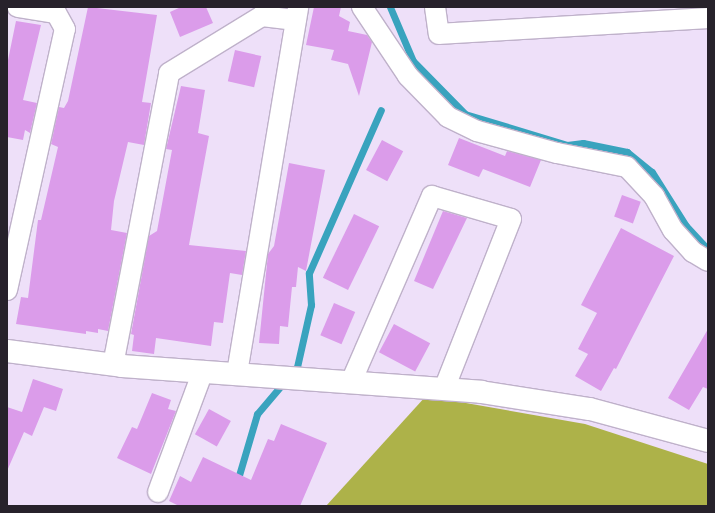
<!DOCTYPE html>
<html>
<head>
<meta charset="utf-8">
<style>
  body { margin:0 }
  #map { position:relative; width:715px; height:513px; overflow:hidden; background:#eee0f9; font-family:"Fira Sans Condensed",sans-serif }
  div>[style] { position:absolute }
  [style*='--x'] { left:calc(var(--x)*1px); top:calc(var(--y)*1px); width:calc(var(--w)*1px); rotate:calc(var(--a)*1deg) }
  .forest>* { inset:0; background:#adb249 }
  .stream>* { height:7px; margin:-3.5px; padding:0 3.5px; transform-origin:3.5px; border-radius:3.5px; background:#39a3be }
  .building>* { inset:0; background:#db9cea; transform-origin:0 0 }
  .roads { filter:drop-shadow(1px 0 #bfb1ca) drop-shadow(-1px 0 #bfb1ca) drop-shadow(0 1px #bfb1ca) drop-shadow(0 -1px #bfb1ca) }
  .street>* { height:20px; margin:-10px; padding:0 10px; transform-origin:10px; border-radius:10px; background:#fff }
  .secondary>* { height:22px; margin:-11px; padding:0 11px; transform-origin:11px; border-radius:11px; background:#fff }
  span { translate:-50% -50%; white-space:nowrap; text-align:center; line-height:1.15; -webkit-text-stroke:3px #eee0f9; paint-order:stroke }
  .frame { position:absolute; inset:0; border:8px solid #27222b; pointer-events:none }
</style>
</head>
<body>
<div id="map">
  <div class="forest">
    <i style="clip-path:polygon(426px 396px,585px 424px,708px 464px,708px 506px,326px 506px)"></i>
  </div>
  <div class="stream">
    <i style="--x:390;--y:7;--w:59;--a:66.9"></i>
    <i style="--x:413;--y:61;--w:74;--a:45.5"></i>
    <i style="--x:465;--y:114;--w:107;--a:16.9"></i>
    <i style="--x:567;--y:145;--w:16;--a:-7"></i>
    <i style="--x:583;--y:143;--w:45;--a:11.6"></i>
    <i style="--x:627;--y:152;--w:32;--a:39"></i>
    <i style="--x:652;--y:172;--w:64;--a:57.8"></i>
    <i style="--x:686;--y:226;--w:33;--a:47"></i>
    <i style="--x:291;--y:374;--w:9;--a:-49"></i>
    <i style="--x:297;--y:367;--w:64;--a:-77.3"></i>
    <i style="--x:311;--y:305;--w:32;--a:-94"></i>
    <i style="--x:309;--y:273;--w:178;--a:-66.2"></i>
    <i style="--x:237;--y:482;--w:71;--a:-73.6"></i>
    <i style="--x:257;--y:414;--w:42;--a:-49.8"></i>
  </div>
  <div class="building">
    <i style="clip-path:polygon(88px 7px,157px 15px,142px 102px,151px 103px,144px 145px,128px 142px,114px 201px,111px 230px,127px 233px,108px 331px,98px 329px,98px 333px,86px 331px,86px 334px,16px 324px,21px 297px,28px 298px,38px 220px,41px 220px,58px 147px,51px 144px,59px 107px,64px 108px,68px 101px)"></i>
    <i style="clip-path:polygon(181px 7px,206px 7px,213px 23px,180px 37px,170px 12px)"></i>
    <i style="clip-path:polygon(314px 7px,341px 7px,339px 16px,350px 22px,348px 31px,367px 35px,372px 42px,359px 96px,348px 64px,331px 60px,334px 50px,306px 45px)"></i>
    <i style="clip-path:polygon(16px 21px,41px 25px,23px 100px,37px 103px,30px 133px,25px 130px,23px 140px,7px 137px,7px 65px)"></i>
    <i style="left:235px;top:50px;width:27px;height:32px;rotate:13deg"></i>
    <i style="clip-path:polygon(181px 86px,205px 90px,198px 133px,209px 136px,189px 245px,246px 251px,242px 275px,230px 273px,223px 323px,214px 322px,211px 346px,156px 338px,154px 354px,132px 351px,134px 335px,131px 334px,149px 236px,157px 231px,172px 150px,166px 149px)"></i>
    <i style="clip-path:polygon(459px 138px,505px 156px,507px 151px,541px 160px,530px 187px,483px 169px,479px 177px,448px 165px)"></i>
    <i style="left:382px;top:140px;width:24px;height:34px;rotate:28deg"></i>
    <i style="clip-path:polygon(289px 163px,325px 170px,306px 271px,298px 267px,296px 287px,292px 287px,288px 327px,280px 326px,279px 344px,259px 343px,268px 254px,274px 246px)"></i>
    <i style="left:622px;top:195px;width:20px;height:23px;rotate:20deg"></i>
    <i style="clip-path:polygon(443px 211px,467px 218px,433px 289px,414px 281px)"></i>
    <i style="left:354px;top:214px;width:28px;height:71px;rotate:26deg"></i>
    <i style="clip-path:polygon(621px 228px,674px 256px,616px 369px,614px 368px,601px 391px,575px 376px,588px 354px,578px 349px,597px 313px,581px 305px)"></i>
    <i style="left:334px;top:303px;width:23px;height:35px;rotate:23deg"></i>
    <i style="left:394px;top:324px;width:41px;height:32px;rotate:28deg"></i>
    <i style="clip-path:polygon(708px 329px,708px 389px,703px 387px,689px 410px,668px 398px)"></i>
    <i style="clip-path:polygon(33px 379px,63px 389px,56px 411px,44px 407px,32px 436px,24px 432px,7px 471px,7px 407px,22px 412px)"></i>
    <i style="clip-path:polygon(152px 393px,171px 400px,168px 409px,176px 411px,151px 474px,117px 458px,132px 427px,137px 429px)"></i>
    <i style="left:209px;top:409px;width:25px;height:29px;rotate:29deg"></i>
    <i style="clip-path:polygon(281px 424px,327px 443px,300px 506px,179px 506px,169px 501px,180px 476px,191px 482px,203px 457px,251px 480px,268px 439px,274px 441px)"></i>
  </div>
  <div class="roads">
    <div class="street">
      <i style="--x:362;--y:7;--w:83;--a:56.3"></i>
      <i style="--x:408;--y:76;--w:57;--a:45.7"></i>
      <i style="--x:448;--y:117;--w:32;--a:26"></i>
      <i style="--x:477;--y:131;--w:83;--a:15.4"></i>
      <i style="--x:557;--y:153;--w:71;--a:11.3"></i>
      <i style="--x:627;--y:167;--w:40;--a:47"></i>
      <i style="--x:654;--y:196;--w:39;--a:61"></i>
      <i style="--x:673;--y:230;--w:30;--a:48"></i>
      <i style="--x:693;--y:252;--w:17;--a:31"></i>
      <i style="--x:435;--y:7;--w:27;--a:82"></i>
      <i style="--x:439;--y:34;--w:269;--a:-3.4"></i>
      <i style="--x:7;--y:290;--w:267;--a:-77.5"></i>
      <i style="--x:65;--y:29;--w:18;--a:-119"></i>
      <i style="--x:56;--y:13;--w:39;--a:-171"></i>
      <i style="--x:113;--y:365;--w:297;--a:-79.1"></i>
      <i style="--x:169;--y:73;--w:109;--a:-31.5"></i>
      <i style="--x:262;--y:16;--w:34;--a:7"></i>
      <i style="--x:237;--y:373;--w:371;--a:-80.5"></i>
      <i style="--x:351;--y:382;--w:203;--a:-66.5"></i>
      <i style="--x:432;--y:196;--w:82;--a:16.2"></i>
      <i style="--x:511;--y:219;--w:183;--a:111.5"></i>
      <i style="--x:158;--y:492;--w:129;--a:-69.6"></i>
    </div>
    <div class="secondary">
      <i style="--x:7;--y:351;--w:116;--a:7.4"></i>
      <i style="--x:122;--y:366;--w:360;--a:4.1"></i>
      <i style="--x:481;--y:392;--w:110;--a:8.9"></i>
      <i style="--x:590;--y:409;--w:122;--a:15.2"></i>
    </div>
  </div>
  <div class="frame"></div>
</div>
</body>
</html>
